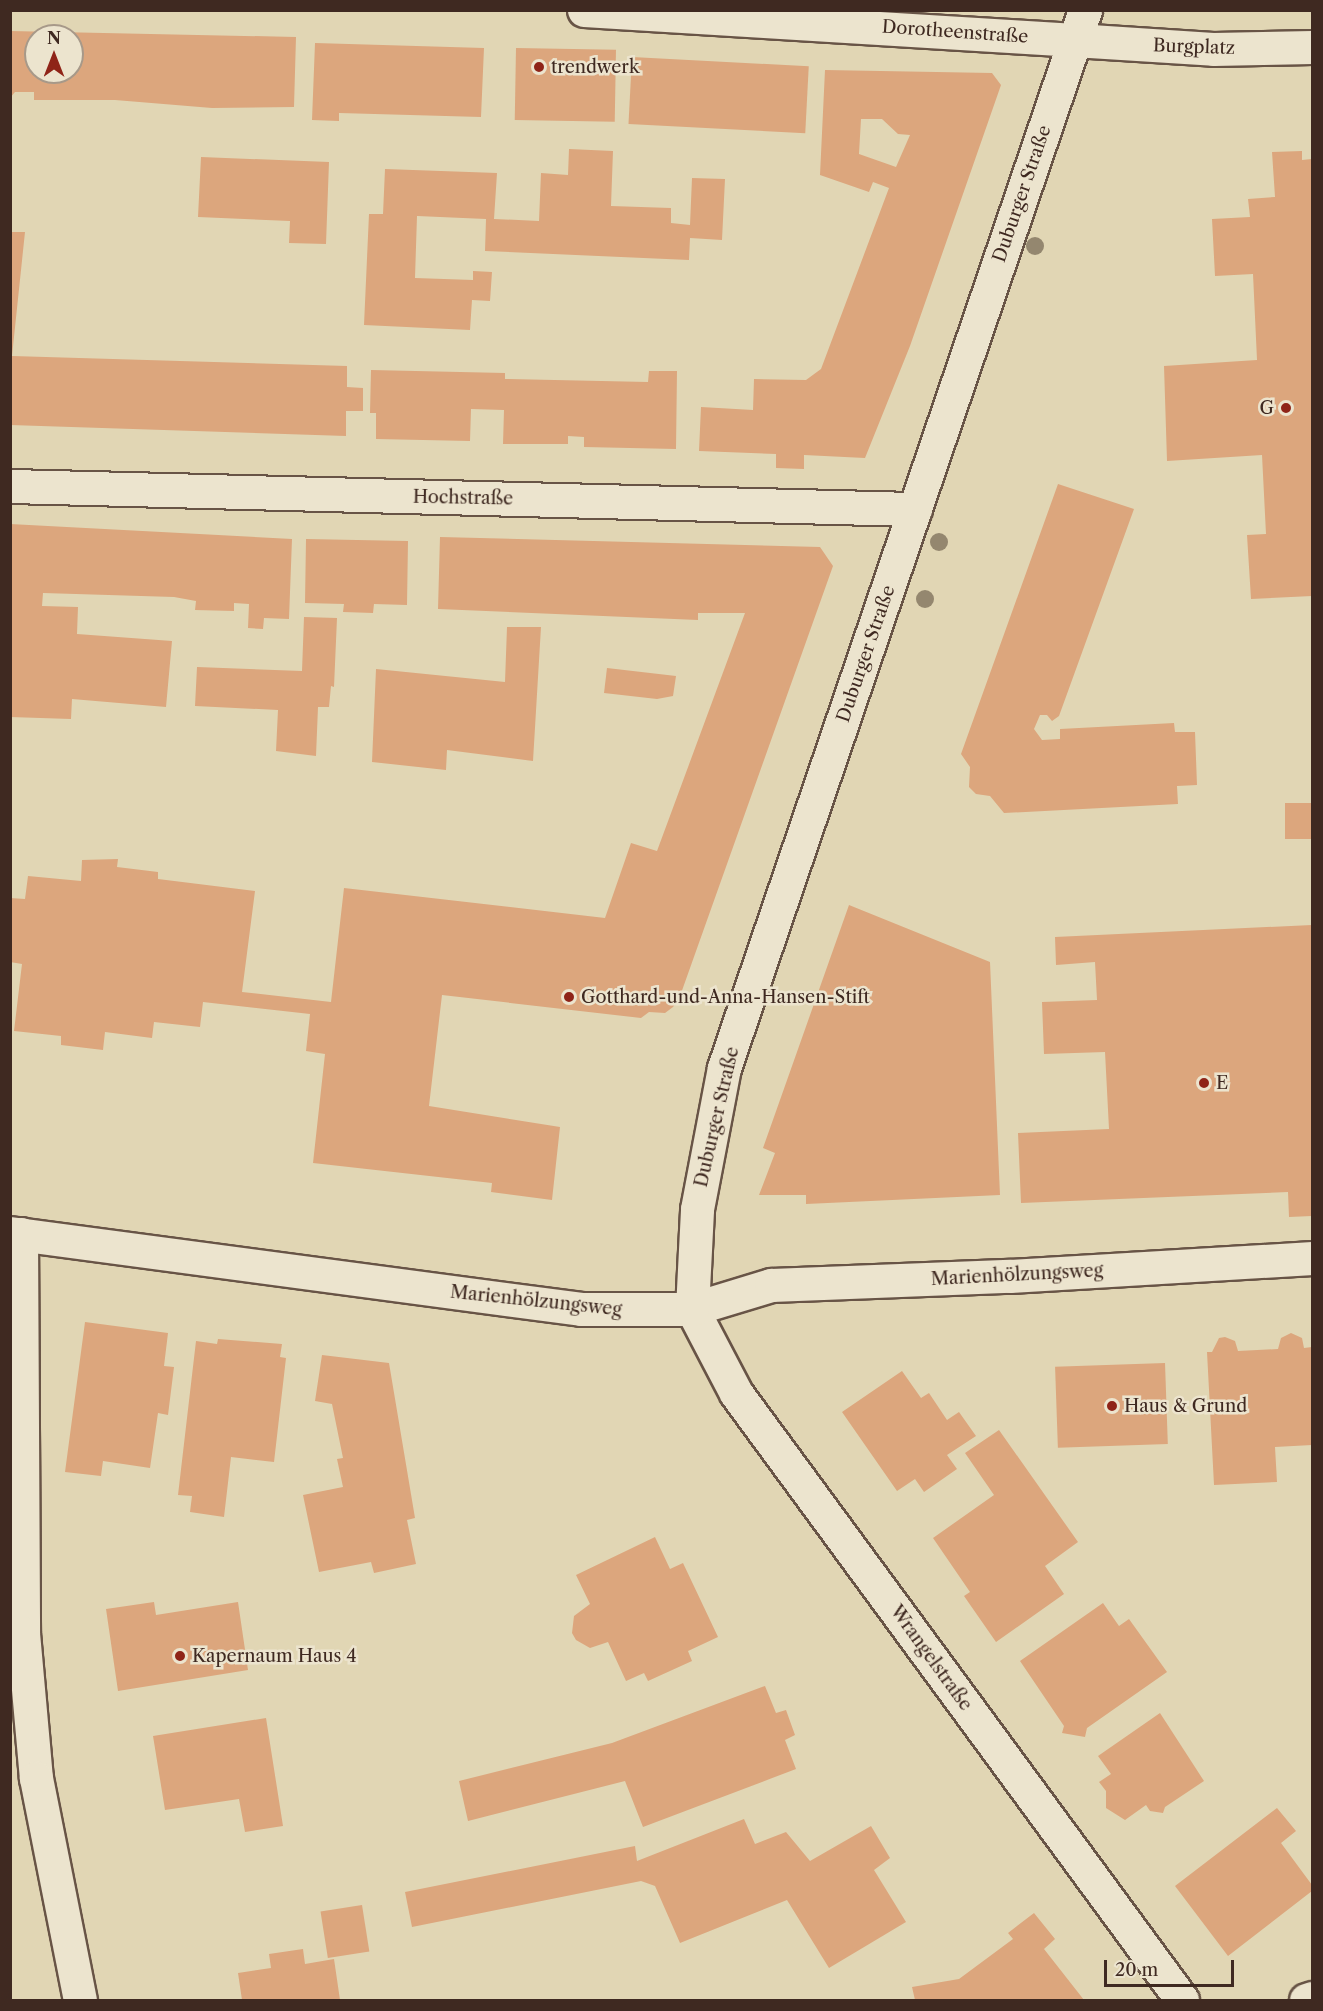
<!DOCTYPE html>
<html>
<head>
<meta charset="utf-8">
<style>
  body { margin:0 }
  #map { position:relative; width:1323px; height:2011px; overflow:hidden; background:#e1d6b4; font-family:"Libre Caslon Text",serif }
  div>[style] { position:absolute }
  [style*='--x'] { left:calc(var(--x)*1px); top:calc(var(--y)*1px); width:calc(var(--w)*1px); rotate:calc(var(--a)*1deg) }
  .building>* { inset:0; background:#dca67d; transform-origin:0 0 }
  .roads { filter:drop-shadow(2px 0 #685446) drop-shadow(-2px 0 #685446) drop-shadow(0 2px #685446) drop-shadow(0 -2px #685446) }
  .street>* { height:33px; margin:-16.5px; padding:0 16.5px; transform-origin:16.5px; border-radius:16.5px; background:#ece4ce }
  .secondary>* { height:33px; margin:-16.5px; padding:0 16.5px; transform-origin:16.5px; border-radius:16.5px; background:#ece4ce }
  .trees>* { width:18px; height:18px; margin:-9px; border-radius:50%; background:#94876f }
  .dots>* { width:16px; height:16px; translate:-50% -50%; box-sizing:border-box; border:3px solid #ece4ce; border-radius:50% }
  span { translate:-50% -50%; white-space:nowrap; text-align:center; line-height:1.15; -webkit-text-stroke:5px #ece4ce; paint-order:stroke }
  .street-label { font-size:18px; color:#3f2921 }
  .poi-label { font-size:18px; color:#3f2921 }
  .left { translate:0 -50%; text-align:left }
  .right { translate:-100% -50%; text-align:right }
  .frame { position:absolute; inset:0; border:12px solid #3f2921; pointer-events:none }
  .north { position:absolute; left:24px; top:24px; width:60px; height:60px; box-sizing:border-box; background:#ece4ce; border:2px solid #a79989; border-radius:50%; rotate:0deg; font-size:16px; font-weight:700; line-height:24px; text-align:center; color:#3f2921 }
  .north::after { content:''; display:block; margin:auto; width:21px; height:27px; background:#8f2418; clip-path:polygon(50% 0,100% 100%,50% 72%,0 100%) }
  .scale { position:absolute; left:1104px; top:1960px; width:130px; height:27px; box-sizing:border-box; border:3px solid #3f2921; border-top:0; padding-left:8px; font-size:18px; line-height:21px; white-space:nowrap; color:#3f2921; -webkit-text-stroke:4px #ece4ce; paint-order:stroke }
</style>
</head>
<body>
<div id="map">
  <div class="building">
    <i style="clip-path:polygon(evenodd,10px 31px,296px 37px,294px 107px,212px 108px,115px 100px,34px 100px,34px 92px,15px 92px,10px 98px,10px 31px,36px 36px,72px 36px,72px 72px,36px 72px,36px 36px)"></i>
    <i style="clip-path:polygon(315px 43px,484px 48px,481px 117px,339px 113px,339px 121px,312px 120px)"></i>
    <i style="left:516px;top:48px;width:100px;height:72px;rotate:1deg"></i>
    <i style="left:632px;top:57px;width:177px;height:67px;rotate:3deg"></i>
    <i style="clip-path:polygon(evenodd,825px 70px,992px 73px,1001px 85px,910px 346px,865px 458px,804px 455px,804px 469px,776px 468px,776px 454px,699px 451px,701px 407px,753px 410px,754px 379px,806px 380px,821px 369px,889px 188px,873px 182px,869px 192px,820px 175px,825px 70px,861px 119px,882px 119px,898px 134px,910px 135px,896px 167px,859px 154px,861px 119px)"></i>
    <i style="clip-path:polygon(569px 149px,613px 151px,611px 206px,671px 208px,671px 223px,690px 225px,692px 178px,725px 179px,722px 240px,690px 238px,689px 260px,485px 251px,486px 219px,417px 216px,415px 278px,473px 280px,473px 271px,492px 272px,490px 301px,472px 300px,470px 330px,364px 325px,369px 214px,383px 214px,385px 169px,497px 173px,494px 219px,539px 221px,541px 173px,568px 175px)"></i>
    <i style="clip-path:polygon(1302px 151px,1302px 160px,1312px 159px,1312px 596px,1251px 599px,1247px 535px,1266px 534px,1262px 455px,1167px 461px,1164px 366px,1257px 360px,1253px 274px,1215px 276px,1212px 219px,1250px 217px,1248px 199px,1275px 197px,1272px 152px)"></i>
    <i style="clip-path:polygon(201px 157px,329px 162px,326px 244px,289px 243px,290px 221px,198px 217px)"></i>
    <i style="clip-path:polygon(10px 232px,25px 232px,12px 356px,347px 366px,347px 387px,363px 388px,363px 411px,346px 411px,346px 436px,10px 425px)"></i>
    <i style="clip-path:polygon(371px 370px,505px 373px,505px 379px,648px 382px,649px 371px,677px 371px,676px 449px,584px 447px,584px 437px,568px 436px,568px 444px,503px 444px,504px 410px,471px 409px,470px 441px,376px 439px,376px 413px,370px 413px)"></i>
    <i style="clip-path:polygon(1058px 484px,1134px 509px,1059px 716px,1052px 721px,1047px 715px,1040px 715px,1034px 729px,1042px 740px,1060px 739px,1060px 729px,1174px 723px,1175px 732px,1195px 732px,1197px 785px,1177px 786px,1178px 804px,1004px 813px,990px 796px,976px 794px,969px 787px,970px 767px,961px 754px)"></i>
    <i style="clip-path:polygon(10px 524px,292px 539px,289px 619px,264px 618px,263px 629px,248px 628px,249px 604px,234px 603px,234px 611px,195px 610px,196px 601px,174px 597px,43px 593px,42px 606px,78px 607px,77px 634px,172px 641px,166px 707px,72px 699px,71px 719px,10px 717px)"></i>
    <i style="clip-path:polygon(440px 537px,820px 547px,833px 566px,679px 999px,673px 1007px,665px 1013px,649px 1012px,641px 1018px,442px 995px,429px 1106px,560px 1127px,552px 1200px,491px 1192px,492px 1183px,313px 1163px,325px 1054px,306px 1051px,310px 1014px,203px 1002px,200px 1027px,154px 1022px,152px 1038px,105px 1032px,103px 1050px,61px 1045px,61px 1036px,14px 1031px,22px 964px,10px 962px,10px 898px,25px 899px,28px 876px,81px 881px,82px 860px,118px 859px,117px 867px,158px 872px,158px 879px,255px 891px,242px 992px,331px 1002px,344px 888px,605px 918px,631px 843px,657px 851px,745px 613px,698px 613px,698px 620px,438px 609px)"></i>
    <i style="clip-path:polygon(306px 539px,408px 541px,407px 605px,374px 604px,373px 613px,343px 612px,344px 604px,305px 603px)"></i>
    <i style="clip-path:polygon(304px 617px,337px 618px,334px 687px,331px 686px,329px 707px,318px 707px,316px 756px,276px 751px,278px 710px,195px 706px,197px 667px,302px 671px)"></i>
    <i style="clip-path:polygon(507px 627px,541px 627px,533px 761px,447px 750px,446px 770px,372px 762px,376px 669px,505px 682px)"></i>
    <i style="clip-path:polygon(607px 668px,676px 676px,673px 696px,657px 699px,604px 693px)"></i>
    <i style="left:1312px;top:803px;width:36px;height:27px;rotate:90deg"></i>
    <i style="clip-path:polygon(849px 905px,990px 962px,1000px 1195px,806px 1204px,806px 1195px,759px 1195px,775px 1153px,763px 1148px)"></i>
    <i style="clip-path:polygon(1312px 925px,1312px 1216px,1289px 1217px,1288px 1192px,1021px 1203px,1018px 1133px,1109px 1129px,1105px 1052px,1044px 1054px,1042px 1002px,1097px 1000px,1095px 962px,1056px 965px,1055px 937px)"></i>
    <i style="clip-path:polygon(85px 1322px,168px 1333px,164px 1366px,174px 1367px,168px 1415px,158px 1413px,150px 1468px,103px 1461px,101px 1476px,65px 1472px)"></i>
    <i style="clip-path:polygon(1291px 1333px,1302px 1338px,1304px 1348px,1312px 1347px,1312px 1445px,1275px 1447px,1277px 1482px,1214px 1485px,1207px 1352px,1212px 1352px,1219px 1338px,1225px 1337px,1235px 1341px,1238px 1351px,1278px 1349px,1281px 1338px)"></i>
    <i style="clip-path:polygon(218px 1339px,282px 1344px,280px 1357px,286px 1358px,274px 1462px,231px 1457px,224px 1517px,190px 1512px,192px 1496px,178px 1495px,196px 1341px,217px 1344px)"></i>
    <i style="clip-path:polygon(322px 1355px,389px 1363px,415px 1518px,407px 1520px,416px 1564px,374px 1573px,371px 1562px,319px 1572px,303px 1495px,343px 1487px,337px 1459px,343px 1458px,332px 1404px,315px 1401px)"></i>
    <i style="left:1165px;top:1363px;width:81px;height:110px;rotate:88deg"></i>
    <i style="clip-path:polygon(902px 1371px,921px 1398px,929px 1393px,947px 1420px,959px 1412px,976px 1436px,947px 1455px,957px 1469px,924px 1492px,915px 1479px,897px 1491px,842px 1412px)"></i>
    <i style="clip-path:polygon(999px 1430px,1078px 1542px,1045px 1566px,1064px 1594px,996px 1642px,964px 1596px,970px 1592px,933px 1538px,994px 1495px,965px 1453px)"></i>
    <i style="clip-path:polygon(655px 1537px,670px 1569px,683px 1563px,718px 1637px,688px 1651px,692px 1661px,648px 1681px,644px 1673px,626px 1681px,608px 1642px,590px 1648px,576px 1640px,572px 1633px,574px 1616px,590px 1604px,576px 1575px)"></i>
    <i style="clip-path:polygon(154px 1602px,156px 1615px,238px 1602px,248px 1670px,118px 1691px,106px 1609px)"></i>
    <i style="clip-path:polygon(1103px 1603px,1119px 1626px,1129px 1619px,1167px 1672px,1087px 1728px,1085px 1737px,1062px 1733px,1064px 1726px,1020px 1661px)"></i>
    <i style="clip-path:polygon(765px 1686px,776px 1713px,786px 1710px,795px 1735px,785px 1740px,796px 1769px,643px 1827px,625px 1781px,468px 1821px,459px 1781px,612px 1743px)"></i>
    <i style="clip-path:polygon(1160px 1713px,1204px 1781px,1165px 1807px,1163px 1813px,1150px 1811px,1146px 1805px,1125px 1820px,1106px 1808px,1106px 1791px,1099px 1782px,1111px 1774px,1098px 1756px)"></i>
    <i style="clip-path:polygon(266px 1718px,283px 1826px,245px 1832px,239px 1799px,165px 1810px,153px 1736px)"></i>
    <i style="clip-path:polygon(1277px 1808px,1296px 1831px,1281px 1843px,1312px 1885px,1312px 1891px,1228px 1956px,1175px 1886px)"></i>
    <i style="clip-path:polygon(744px 1819px,755px 1844px,786px 1832px,810px 1861px,871px 1826px,890px 1858px,874px 1870px,906px 1922px,829px 1968px,787px 1900px,680px 1943px,655px 1886px,641px 1881px,412px 1927px,405px 1892px,635px 1846px,637px 1861px)"></i>
    <i style="left:362px;top:1905px;width:47px;height:42px;rotate:81deg"></i>
    <i style="clip-path:polygon(1034px 1913px,1055px 1939px,1044px 1949px,1084px 2000px,915px 2000px,912px 1987px,959px 1979px,1013px 1939px,1008px 1933px)"></i>
    <i style="clip-path:polygon(303px 1949px,305px 1964px,334px 1959px,340px 2000px,242px 2000px,238px 1973px,271px 1968px,269px 1954px)"></i>
  </div>
  <div class="roads">
    <div class="street">
      <i style="--x:584;--y:10;--w:492;--a:3.5"></i>
      <i style="--x:10;--y:486;--w:905;--a:1.46"></i>
      <i style="--x:21;--y:1234;--w:399;--a:89.7"></i>
      <i style="--x:23;--y:1633;--w:146;--a:84.9"></i>
      <i style="--x:36;--y:1778;--w:226;--a:78.8"></i>
      <i style="--x:1182;--y:2000;--w:753;--a:-126.31"></i>
      <i style="--x:736;--y:1393;--w:95;--a:-117.6"></i>
      <i style="--x:692;--y:1309;--w:83;--a:-16.9"></i>
      <i style="--x:771;--y:1285;--w:239;--a:-2.2"></i>
      <i style="--x:1010;--y:1276;--w:303;--a:-3.4"></i>
      <i style="--x:1306;--y:2000;--w:6;--a:-18"></i>
    </div>
    <div class="secondary">
      <i style="--x:1075;--y:40;--w:138;--a:3.7"></i>
      <i style="--x:1213;--y:49;--w:99;--a:-1.2"></i>
      <i style="--x:10;--y:1233;--w:576;--a:7.58"></i>
      <i style="--x:581;--y:1309;--w:111;--a:0"></i>
      <i style="--x:692;--y:1309;--w:100;--a:-87.1"></i>
      <i style="--x:697;--y:1209;--w:144;--a:-79.2"></i>
      <i style="--x:724;--y:1068;--w:1118;--a:-71.16"></i>
    </div>
  </div>
  <div class="trees">
    <i style="left:1035px;top:246px"></i>
    <i style="left:939px;top:542px"></i>
    <i style="left:925px;top:599px"></i>
  </div>
  <div class="dots">
    <i style="left:539px;top:67px;background:#8f2418"></i>
    <i style="left:1286px;top:408px;background:#8f2418"></i>
    <i style="left:569px;top:997px;background:#8f2418"></i>
    <i style="left:1204px;top:1083px;background:#8f2418"></i>
    <i style="left:1112px;top:1406px;background:#8f2418"></i>
    <i style="left:180px;top:1656px;background:#8f2418"></i>
  </div>
  <div class="street-label">
    <span style="left:955px;top:32px;rotate:4deg">Dorotheenstraße</span>
    <span style="left:1194px;top:47px;rotate:2deg">Burgplatz</span>
    <span style="left:1022px;top:194px;rotate:-71deg">Duburger Straße</span>
    <span style="left:463px;top:498px;rotate:1deg">Hochstraße</span>
    <span style="left:866px;top:654px;rotate:-71deg">Duburger Straße</span>
    <span style="left:717px;top:1117px;rotate:-77deg">Duburger Straße</span>
    <span style="left:1017px;top:1275px;rotate:-3deg">Marienhölzungsweg</span>
    <span style="left:536px;top:1301px;rotate:6deg">Marienhölzungsweg</span>
    <span style="left:931px;top:1658px;rotate:54deg">Wrangelstraße</span>
  </div>
  <div class="poi-label">
    <span class="left" style="left:551px;top:67px">trendwerk</span>
    <span class="right" style="left:1274px;top:408px">G</span>
    <span class="left" style="left:581px;top:997px">Gotthard-und-Anna-Hansen-Stift</span>
    <span class="left" style="left:1216px;top:1083px">E</span>
    <span class="left" style="left:1124px;top:1406px">Haus &amp; Grund</span>
    <span class="left" style="left:192px;top:1656px">Kapernaum Haus 4</span>
  </div>
  <div class="frame"></div>
  <div class="north">N</div>
  <div class="scale">20 m</div>
</div>
</body>
</html>
